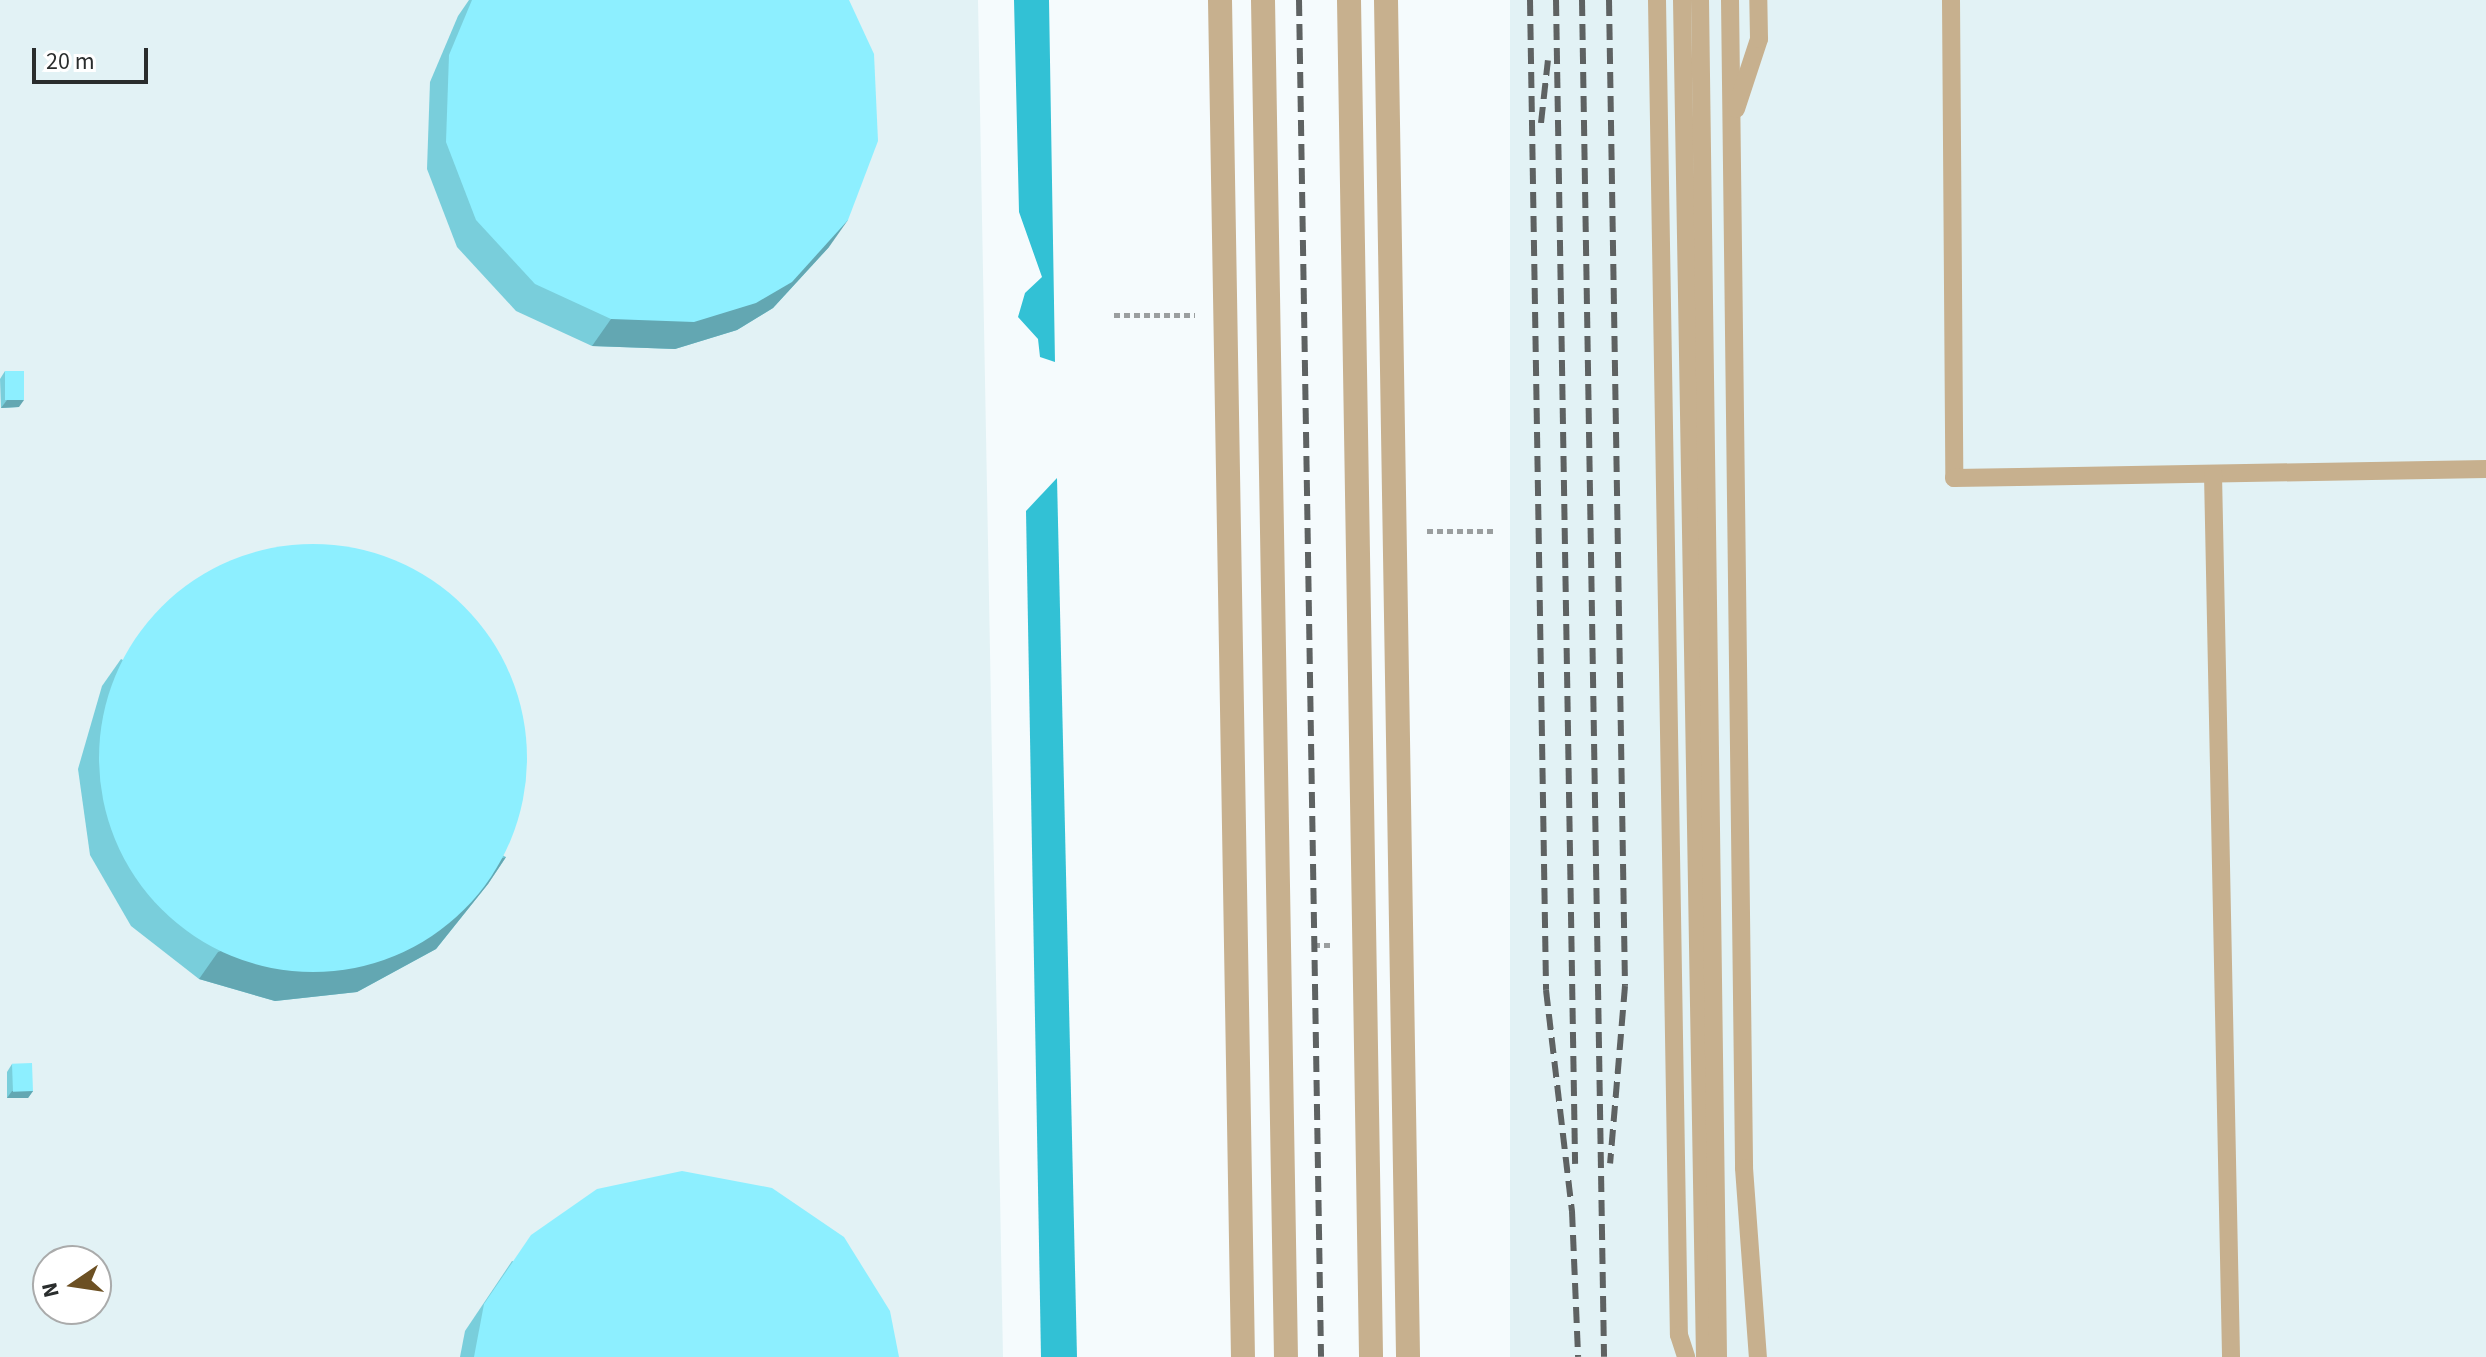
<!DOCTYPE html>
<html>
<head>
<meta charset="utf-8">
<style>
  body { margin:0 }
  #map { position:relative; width:2486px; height:1357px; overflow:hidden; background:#f5fbfd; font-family:"Source Sans 3",sans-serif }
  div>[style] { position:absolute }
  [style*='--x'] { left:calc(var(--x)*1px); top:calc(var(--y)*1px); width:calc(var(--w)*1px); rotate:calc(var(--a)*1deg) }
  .built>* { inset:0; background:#e2f2f5; transform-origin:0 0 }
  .water>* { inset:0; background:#32c1d5 }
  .path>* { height:5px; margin-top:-2.5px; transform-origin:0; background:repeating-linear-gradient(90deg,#9a9e9f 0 6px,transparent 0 10px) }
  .service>* { height:18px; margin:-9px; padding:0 9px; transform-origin:9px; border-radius:9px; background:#c7b08e }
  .minor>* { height:24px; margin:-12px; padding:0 12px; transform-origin:12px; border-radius:12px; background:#c7b08e }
  .rail>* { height:6px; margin-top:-3px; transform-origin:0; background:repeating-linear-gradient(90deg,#5e6262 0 16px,transparent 0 24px) }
  .wall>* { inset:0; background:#79cedb }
  .shaded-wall>* { inset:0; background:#63a7b2 }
  .building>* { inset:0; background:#8defff; transform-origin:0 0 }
  .round { border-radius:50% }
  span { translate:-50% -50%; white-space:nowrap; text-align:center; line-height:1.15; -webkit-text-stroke:6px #fff; paint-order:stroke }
  .north { position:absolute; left:32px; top:1245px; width:80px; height:80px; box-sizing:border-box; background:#fff; border:2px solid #aaabab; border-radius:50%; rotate:257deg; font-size:22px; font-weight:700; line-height:32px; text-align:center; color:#2a2d2d }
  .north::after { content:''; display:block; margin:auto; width:28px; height:36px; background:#6c5023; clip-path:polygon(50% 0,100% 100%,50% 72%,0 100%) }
  .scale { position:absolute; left:32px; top:48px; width:116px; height:36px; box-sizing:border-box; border:4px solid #2a2d2d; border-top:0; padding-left:10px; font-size:24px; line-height:28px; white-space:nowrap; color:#2a2d2d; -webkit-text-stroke:6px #fff; paint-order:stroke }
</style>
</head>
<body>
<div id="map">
  <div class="built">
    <i style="clip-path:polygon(evenodd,0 0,978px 0,1003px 1357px,0 1357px,0 0,48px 1261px,96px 1261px,96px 1309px,48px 1309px,48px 1261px)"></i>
    <i style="left:1510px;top:0;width:976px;height:1357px"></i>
  </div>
  <div class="water">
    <i style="clip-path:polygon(1014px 0,1049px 0,1055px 362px,1040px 357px,1038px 339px,1018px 317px,1025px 293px,1042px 277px,1019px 212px)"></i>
    <i style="clip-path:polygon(1057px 478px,1077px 1357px,1041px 1357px,1026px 511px)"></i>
  </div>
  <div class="path">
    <i style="--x:1114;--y:315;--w:81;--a:0"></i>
    <i style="--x:1427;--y:531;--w:66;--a:0"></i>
    <i style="--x:1314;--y:945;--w:19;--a:0"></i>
  </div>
  <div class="service">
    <i style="--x:1657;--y:0;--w:1335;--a:89.06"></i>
    <i style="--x:1679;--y:1335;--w:23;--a:72"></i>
    <i style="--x:1682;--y:0;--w:1357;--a:89.03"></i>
    <i style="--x:1700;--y:0;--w:1357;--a:89.24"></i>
    <i style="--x:1730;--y:0;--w:1168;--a:89.31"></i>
    <i style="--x:1744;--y:1168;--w:190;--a:85.8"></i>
    <i style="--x:1951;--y:0;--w:478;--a:89.6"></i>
    <i style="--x:1954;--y:478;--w:532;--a:-0.97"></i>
    <i style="--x:1736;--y:109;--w:74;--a:-71.8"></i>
    <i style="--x:1759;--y:39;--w:39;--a:-91"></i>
    <i style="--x:2213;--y:474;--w:883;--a:88.83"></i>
  </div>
  <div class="minor">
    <i style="--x:1220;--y:0;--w:1357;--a:89.03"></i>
    <i style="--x:1263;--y:0;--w:1357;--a:89.03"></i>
    <i style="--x:1349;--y:0;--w:1357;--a:89.07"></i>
    <i style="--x:1386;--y:0;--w:1357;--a:89.07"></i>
  </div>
  <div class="rail">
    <i style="--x:1299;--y:0;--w:1357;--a:89.07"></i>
    <i style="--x:1530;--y:0;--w:990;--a:89.07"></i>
    <i style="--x:1546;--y:990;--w:223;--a:83.3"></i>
    <i style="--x:1572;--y:1211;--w:146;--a:87.6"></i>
    <i style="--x:1556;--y:0;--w:1164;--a:89.06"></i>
    <i style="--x:1582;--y:0;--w:1357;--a:89.07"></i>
    <i style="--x:1609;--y:0;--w:986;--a:89.07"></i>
    <i style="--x:1625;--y:986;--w:178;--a:94.8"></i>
    <i style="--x:1541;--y:123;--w:63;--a:-83.7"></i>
  </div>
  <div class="wall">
    <i style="clip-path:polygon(469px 0,849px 0,829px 247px,773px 308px,737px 330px,675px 349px,592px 346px,516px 311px,457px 247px,427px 169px,430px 82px,458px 16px)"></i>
    <i style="clip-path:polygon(5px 371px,19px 407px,1px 408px,0 379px)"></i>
    <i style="clip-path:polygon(121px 659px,506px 857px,488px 884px,436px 949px,357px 992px,275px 1001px,199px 979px,131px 926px,90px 855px,78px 769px,102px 686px)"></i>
    <i style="clip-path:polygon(12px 1064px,33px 1091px,28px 1098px,7px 1098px,7px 1072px)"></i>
    <i style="clip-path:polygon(512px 1261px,899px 1357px,460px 1357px,465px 1331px)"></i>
  </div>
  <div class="shaded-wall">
    <i style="clip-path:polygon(848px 220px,829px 247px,773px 308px,737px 330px,675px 349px,592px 346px,611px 319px)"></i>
    <i style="clip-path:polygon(7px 400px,24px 400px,19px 407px,1px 408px)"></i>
    <i style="clip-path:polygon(506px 857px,488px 884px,436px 949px,357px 992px,275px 1001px,199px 979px,218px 952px)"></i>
    <i style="clip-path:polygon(12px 1091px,33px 1091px,28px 1098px,7px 1098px)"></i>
  </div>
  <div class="building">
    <i style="clip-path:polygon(472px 0,849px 0,874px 54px,878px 141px,848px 220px,792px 282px,756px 303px,694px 322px,611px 319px,535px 284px,476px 220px,446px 142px,449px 55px)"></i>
    <i style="left:5px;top:371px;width:19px;height:29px"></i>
    <i class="round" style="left:99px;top:544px;width:428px;height:428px"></i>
    <i style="left:32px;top:1063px;width:28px;height:20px;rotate:88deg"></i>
    <i style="clip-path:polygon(682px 1171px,772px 1188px,844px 1237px,890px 1311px,899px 1357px,474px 1357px,484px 1304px,531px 1235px,597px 1189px)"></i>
  </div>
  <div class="north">N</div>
  <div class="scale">20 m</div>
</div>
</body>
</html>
